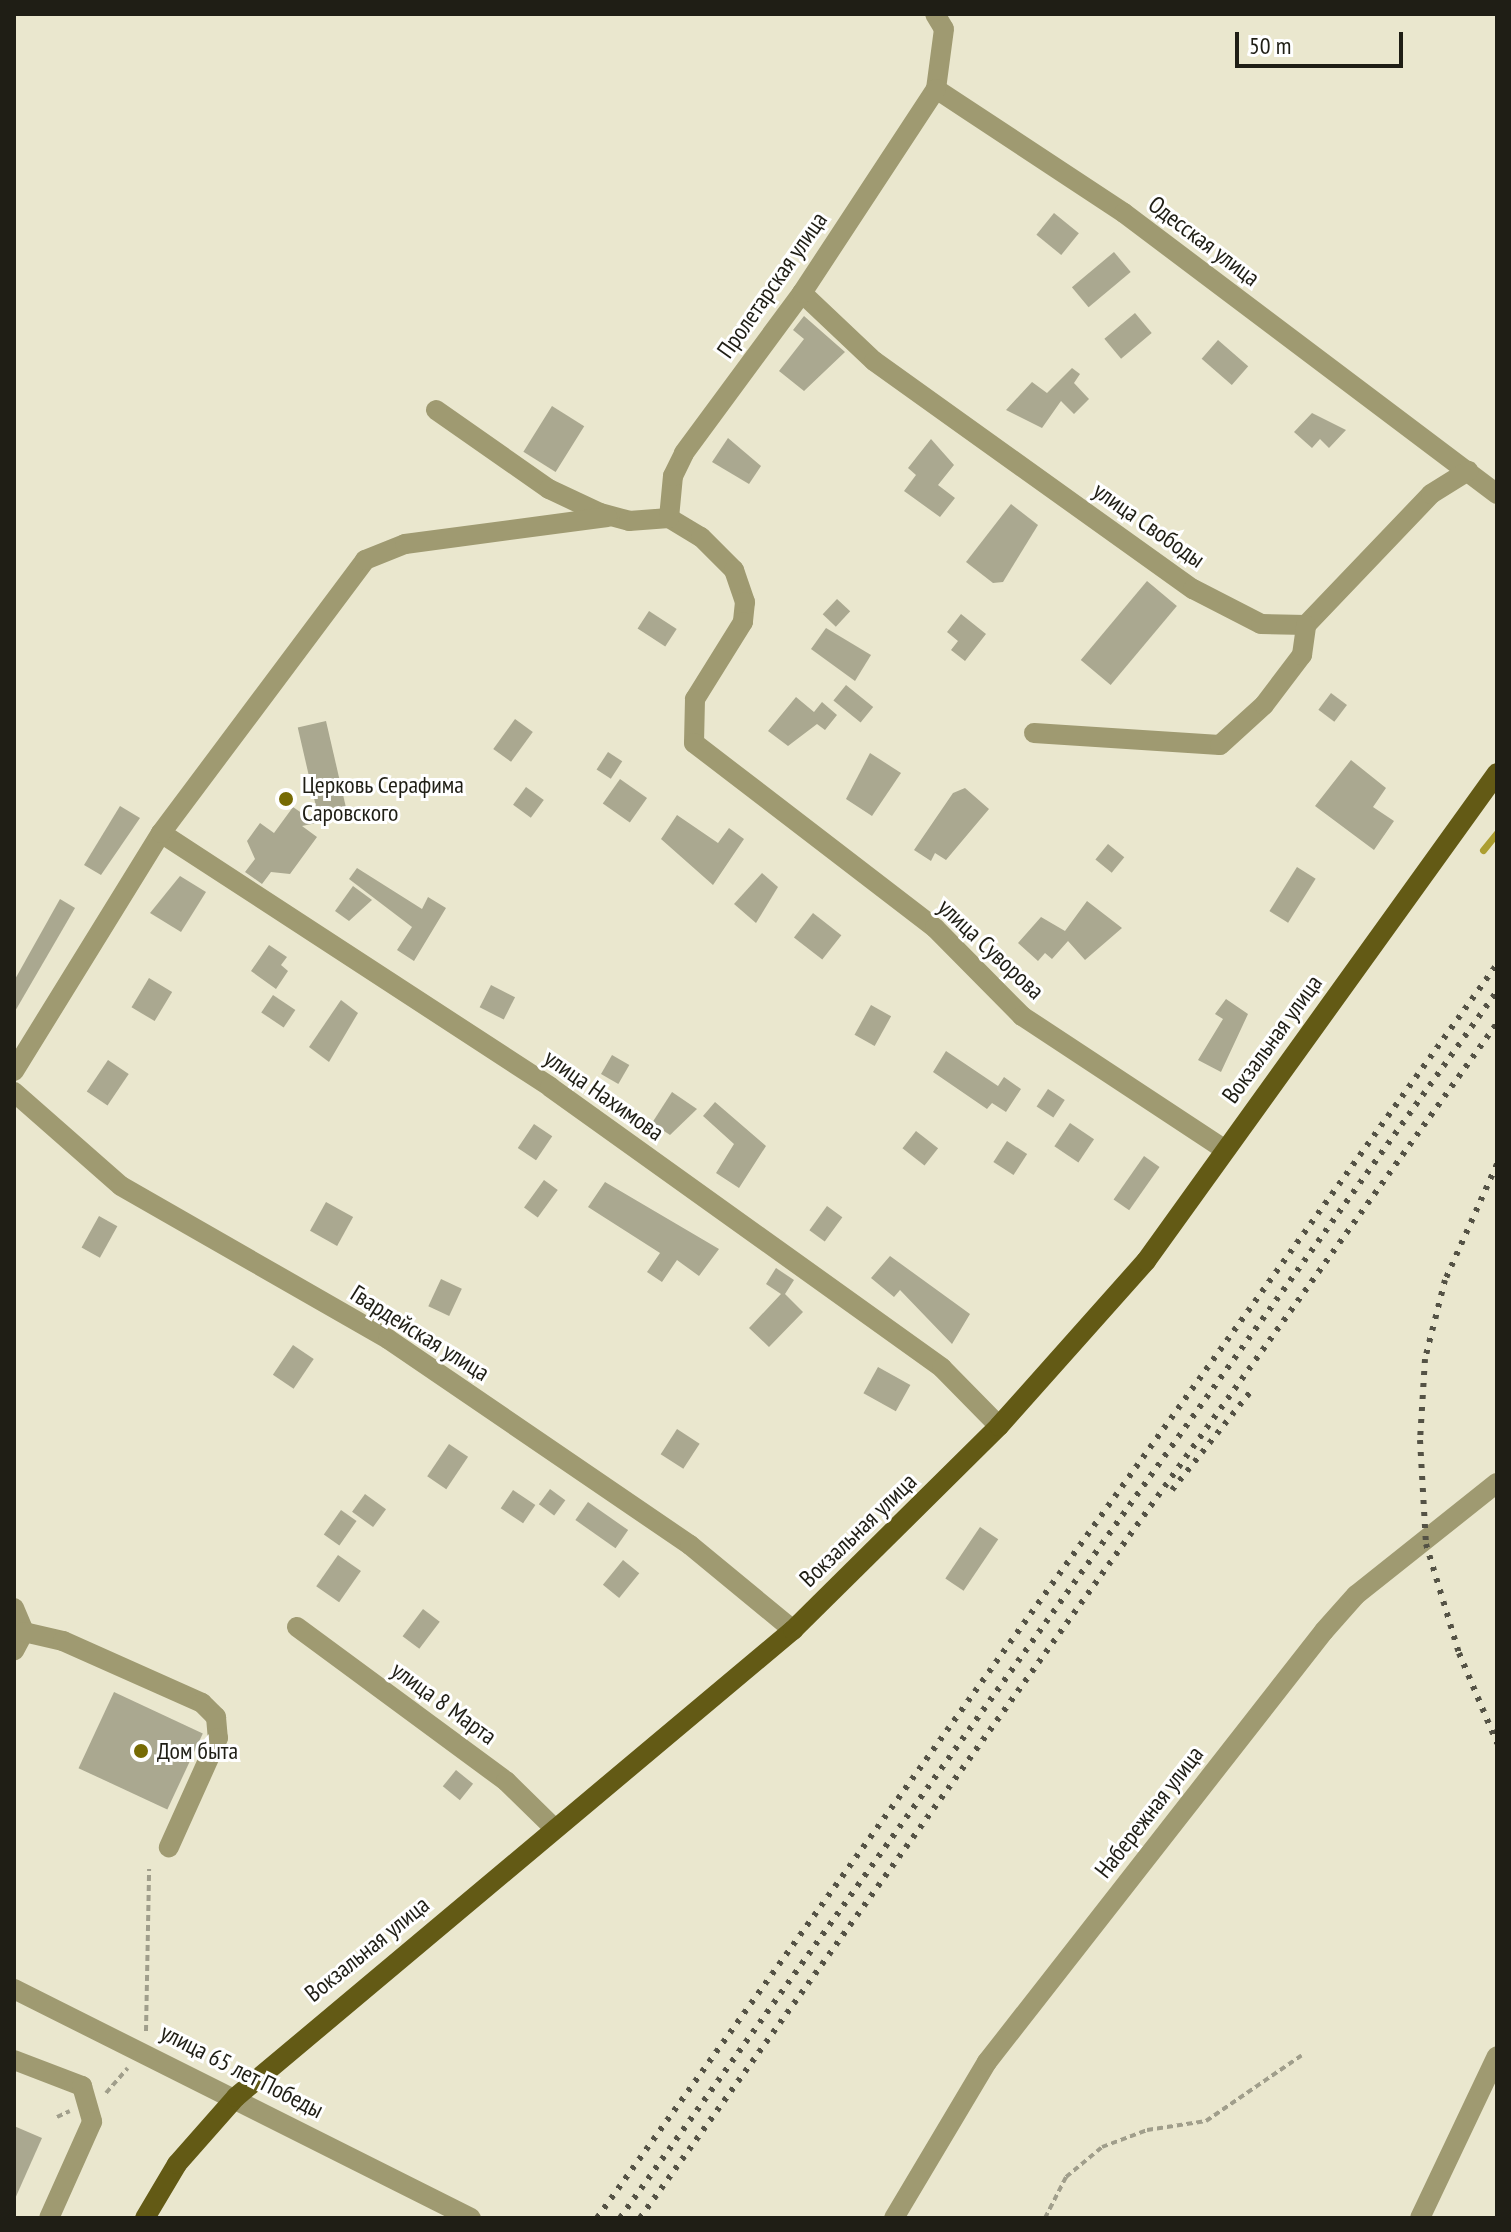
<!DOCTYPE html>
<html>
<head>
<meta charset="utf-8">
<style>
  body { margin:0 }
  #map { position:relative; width:1511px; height:2232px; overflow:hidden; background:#eae7ce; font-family:"PT Sans Narrow",sans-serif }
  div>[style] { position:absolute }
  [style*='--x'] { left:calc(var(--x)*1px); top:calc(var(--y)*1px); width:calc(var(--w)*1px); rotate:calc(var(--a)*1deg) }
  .stream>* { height:7px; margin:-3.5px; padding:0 3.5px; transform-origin:3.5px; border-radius:3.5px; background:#ac9e30 }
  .building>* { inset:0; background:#aaa890; transform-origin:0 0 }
  .path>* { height:4px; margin-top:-2px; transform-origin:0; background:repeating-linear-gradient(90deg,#a09e8b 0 6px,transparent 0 10px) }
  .minor>* { height:20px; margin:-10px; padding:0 10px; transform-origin:10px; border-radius:10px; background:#9f9a71 }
  .major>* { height:20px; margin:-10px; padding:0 10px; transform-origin:10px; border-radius:10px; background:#635a15 }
  .rail>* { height:6px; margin-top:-3px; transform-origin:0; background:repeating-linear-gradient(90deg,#545245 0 4px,transparent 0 12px) }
  .dots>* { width:22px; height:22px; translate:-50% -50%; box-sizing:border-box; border:4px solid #fff; border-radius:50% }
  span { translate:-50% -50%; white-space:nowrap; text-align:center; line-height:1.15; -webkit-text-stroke:6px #fff; paint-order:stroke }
  .street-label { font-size:24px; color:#1f1e15 }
  .poi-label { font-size:24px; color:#1f1e15 }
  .left { translate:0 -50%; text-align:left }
  .frame { position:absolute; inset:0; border:16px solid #1f1e15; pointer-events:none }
  .scale { position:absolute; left:1235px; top:32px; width:168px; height:36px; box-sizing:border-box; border:4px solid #1f1e15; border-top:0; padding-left:10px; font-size:24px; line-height:28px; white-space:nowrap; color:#1f1e15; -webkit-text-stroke:6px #fff; paint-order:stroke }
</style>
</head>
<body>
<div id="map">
  <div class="stream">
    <i style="--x:1483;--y:850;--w:22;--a:-51"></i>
  </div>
  <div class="building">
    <i style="left:1054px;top:213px;width:32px;height:28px;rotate:39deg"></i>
    <i style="left:1114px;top:252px;width:26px;height:55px;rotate:50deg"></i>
    <i style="left:1135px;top:313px;width:26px;height:40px;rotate:50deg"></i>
    <i style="clip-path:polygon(804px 316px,845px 352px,804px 391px,779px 371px,804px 339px,793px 330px)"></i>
    <i style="left:1218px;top:340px;width:40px;height:25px;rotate:41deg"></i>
    <i style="clip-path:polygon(1072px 368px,1080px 374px,1074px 383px,1089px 399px,1074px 414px,1061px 401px,1042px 428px,1006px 410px,1032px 382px,1047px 393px)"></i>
    <i style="left:552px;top:406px;width:38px;height:54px;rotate:32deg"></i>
    <i style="clip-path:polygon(1312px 413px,1346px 430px,1329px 448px,1320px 439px,1312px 448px,1294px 432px)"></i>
    <i style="clip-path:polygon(728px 438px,761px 466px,749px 484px,712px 462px)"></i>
    <i style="clip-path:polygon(931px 439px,954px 465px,938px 485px,955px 498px,940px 517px,904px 491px,916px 475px,908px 468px)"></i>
    <i style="clip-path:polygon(1011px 504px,1038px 525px,1003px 582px,993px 583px,966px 562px)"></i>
    <i style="left:1147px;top:581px;width:39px;height:103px;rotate:40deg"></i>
    <i style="left:837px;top:599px;width:18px;height:21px;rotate:43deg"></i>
    <i style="left:649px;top:611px;width:33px;height:21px;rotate:33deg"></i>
    <i style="clip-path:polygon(961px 614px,986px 634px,965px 661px,951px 650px,958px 641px,947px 632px)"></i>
    <i style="clip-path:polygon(826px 628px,871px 655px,855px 681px,811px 649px)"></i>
    <i style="left:846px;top:685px;width:35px;height:20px;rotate:39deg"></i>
    <i style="left:1331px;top:693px;width:20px;height:21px;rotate:37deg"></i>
    <i style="clip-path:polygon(796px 697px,814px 712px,822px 702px,837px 715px,825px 730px,817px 724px,788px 746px,768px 731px)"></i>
    <i style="left:515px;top:719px;width:22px;height:37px;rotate:36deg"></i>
    <i style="left:326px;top:721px;width:98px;height:29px;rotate:77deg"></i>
    <i style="left:608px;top:752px;width:17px;height:21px;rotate:33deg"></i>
    <i style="clip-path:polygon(870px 753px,901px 773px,872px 816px,846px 799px)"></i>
    <i style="clip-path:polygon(1351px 760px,1386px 788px,1373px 807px,1394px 821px,1374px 850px,1315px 806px)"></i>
    <i style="left:620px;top:779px;width:33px;height:30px;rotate:35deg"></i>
    <i style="left:526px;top:787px;width:22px;height:22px;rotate:36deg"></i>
    <i style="clip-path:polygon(965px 788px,989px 809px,946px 860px,935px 853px,931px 861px,914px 850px,953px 793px)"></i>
    <i style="clip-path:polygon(120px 806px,140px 818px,101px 875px,84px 865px)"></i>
    <i style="clip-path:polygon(293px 807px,316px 823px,302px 826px,317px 837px,290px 874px,271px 872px,262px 884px,245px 872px,255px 859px,247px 841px,260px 823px,274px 833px)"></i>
    <i style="clip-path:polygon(677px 815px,718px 843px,729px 828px,744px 839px,713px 885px,661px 839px)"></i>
    <i style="left:1108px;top:844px;width:21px;height:20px;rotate:39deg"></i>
    <i style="left:1297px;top:867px;width:22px;height:52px;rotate:32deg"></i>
    <i style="clip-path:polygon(357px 868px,422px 909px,428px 897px,446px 908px,414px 961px,397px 950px,412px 927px,349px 879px)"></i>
    <i style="clip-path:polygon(762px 873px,778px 887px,756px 923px,734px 904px)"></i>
    <i style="clip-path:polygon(180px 876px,206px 892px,181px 932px,150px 913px)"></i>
    <i style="clip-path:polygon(353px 886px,372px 900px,349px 921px,335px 911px)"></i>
    <i style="clip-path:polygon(60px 899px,75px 908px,14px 1013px,14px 981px)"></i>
    <i style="clip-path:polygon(1087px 901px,1122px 928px,1085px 960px,1068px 941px,1052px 959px,1045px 953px,1038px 961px,1018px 943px,1041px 917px,1065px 931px)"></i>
    <i style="left:813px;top:913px;width:36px;height:31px;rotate:38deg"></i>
    <i style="clip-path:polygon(269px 945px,287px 957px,281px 965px,288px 971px,276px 989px,251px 971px)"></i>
    <i style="left:149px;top:978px;width:27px;height:34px;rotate:31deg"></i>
    <i style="left:491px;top:985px;width:27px;height:25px;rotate:27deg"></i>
    <i style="left:273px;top:995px;width:27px;height:21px;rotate:34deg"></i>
    <i style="clip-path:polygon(1226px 999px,1248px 1014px,1221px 1072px,1198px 1060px,1223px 1019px,1215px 1014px)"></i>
    <i style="clip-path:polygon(341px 1000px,358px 1013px,329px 1062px,309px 1047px)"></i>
    <i style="left:871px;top:1005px;width:23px;height:34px;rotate:29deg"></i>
    <i style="clip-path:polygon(946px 1051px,998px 1086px,1004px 1077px,1021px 1089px,1006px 1112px,992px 1103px,987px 1109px,933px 1072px)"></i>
    <i style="left:612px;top:1055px;width:20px;height:22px;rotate:30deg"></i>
    <i style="left:108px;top:1060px;width:25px;height:38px;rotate:34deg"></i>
    <i style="left:1048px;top:1089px;width:20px;height:21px;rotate:33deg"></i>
    <i style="clip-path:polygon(672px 1092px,697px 1109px,670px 1135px,652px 1123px)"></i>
    <i style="clip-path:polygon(715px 1102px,766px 1146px,739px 1188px,716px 1173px,734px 1144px,703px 1116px)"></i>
    <i style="left:1070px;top:1123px;width:29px;height:28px;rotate:34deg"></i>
    <i style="left:534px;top:1124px;width:22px;height:29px;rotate:34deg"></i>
    <i style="left:916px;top:1131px;width:28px;height:22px;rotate:38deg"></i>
    <i style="left:1007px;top:1141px;width:24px;height:25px;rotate:33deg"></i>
    <i style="left:1144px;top:1156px;width:19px;height:53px;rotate:35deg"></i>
    <i style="left:544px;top:1180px;width:17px;height:34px;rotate:36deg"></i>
    <i style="clip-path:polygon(605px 1182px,719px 1249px,699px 1276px,677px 1260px,662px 1282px,647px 1272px,660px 1253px,588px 1207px)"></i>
    <i style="left:326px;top:1202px;width:31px;height:33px;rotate:29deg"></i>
    <i style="left:827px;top:1206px;width:19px;height:30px;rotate:36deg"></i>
    <i style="left:99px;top:1216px;width:21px;height:36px;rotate:29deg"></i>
    <i style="clip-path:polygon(890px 1256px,970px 1314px,952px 1344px,900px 1290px,894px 1297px,871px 1278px)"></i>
    <i style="clip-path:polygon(776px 1268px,794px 1280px,785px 1294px,803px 1312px,769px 1347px,749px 1328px,781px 1294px,766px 1284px)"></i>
    <i style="left:441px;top:1279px;width:23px;height:30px;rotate:25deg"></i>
    <i style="left:293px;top:1345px;width:25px;height:36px;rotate:34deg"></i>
    <i style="left:878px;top:1367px;width:37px;height:30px;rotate:29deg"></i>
    <i style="left:677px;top:1429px;width:27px;height:30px;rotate:33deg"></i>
    <i style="left:449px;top:1444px;width:23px;height:39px;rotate:34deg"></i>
    <i style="left:550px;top:1489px;width:19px;height:19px;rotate:36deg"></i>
    <i style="left:513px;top:1490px;width:27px;height:22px;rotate:34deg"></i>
    <i style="left:365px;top:1494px;width:26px;height:22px;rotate:36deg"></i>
    <i style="left:588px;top:1502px;width:49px;height:22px;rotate:35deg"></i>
    <i style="left:341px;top:1510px;width:19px;height:30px;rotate:35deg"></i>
    <i style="left:980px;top:1527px;width:22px;height:62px;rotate:34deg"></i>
    <i style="left:338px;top:1555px;width:28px;height:38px;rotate:35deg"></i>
    <i style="left:623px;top:1560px;width:21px;height:32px;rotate:39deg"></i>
    <i style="left:423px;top:1609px;width:21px;height:34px;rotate:37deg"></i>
    <i style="left:114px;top:1692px;width:98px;height:84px;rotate:25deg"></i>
    <i style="left:456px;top:1770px;width:22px;height:21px;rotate:39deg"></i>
    <i style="clip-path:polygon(14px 2126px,42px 2138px,14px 2201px)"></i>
  </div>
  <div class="path">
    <i style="--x:146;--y:2031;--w:162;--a:-88.9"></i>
    <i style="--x:106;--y:2093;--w:33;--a:-49"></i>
    <i style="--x:57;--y:2117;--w:14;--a:-25"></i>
    <i style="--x:1045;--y:2218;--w:46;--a:-62.9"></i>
    <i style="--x:1066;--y:2177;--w:47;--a:-39.8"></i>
    <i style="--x:1102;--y:2147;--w:48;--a:-20.7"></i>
    <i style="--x:1147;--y:2130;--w:60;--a:-8.7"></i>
    <i style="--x:1206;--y:2121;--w:116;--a:-34.5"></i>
  </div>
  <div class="minor">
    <i style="--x:935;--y:14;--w:17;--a:59"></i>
    <i style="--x:944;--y:29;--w:61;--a:97.6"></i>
    <i style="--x:936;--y:89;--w:225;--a:33.4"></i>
    <i style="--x:1124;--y:213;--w:467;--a:37"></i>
    <i style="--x:802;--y:293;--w:99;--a:43.4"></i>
    <i style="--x:874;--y:361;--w:392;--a:35.6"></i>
    <i style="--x:1193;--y:589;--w:76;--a:27.2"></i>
    <i style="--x:1261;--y:624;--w:45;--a:1.3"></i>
    <i style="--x:1306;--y:625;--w:181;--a:-46.3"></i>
    <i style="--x:1431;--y:494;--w:44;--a:-31.9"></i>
    <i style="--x:436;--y:410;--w:138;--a:35"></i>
    <i style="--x:549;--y:489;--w:56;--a:25.2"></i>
    <i style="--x:600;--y:513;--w:30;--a:15"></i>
    <i style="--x:629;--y:521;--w:40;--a:-4.3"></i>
    <i style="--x:669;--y:518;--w:37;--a:31"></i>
    <i style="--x:701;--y:537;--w:47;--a:45"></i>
    <i style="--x:734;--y:570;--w:34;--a:71"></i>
    <i style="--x:745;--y:602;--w:20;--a:96"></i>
    <i style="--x:743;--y:622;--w:91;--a:121.9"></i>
    <i style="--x:695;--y:699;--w:44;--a:91.3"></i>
    <i style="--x:694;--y:743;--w:304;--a:37.5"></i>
    <i style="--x:935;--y:928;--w:124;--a:45.3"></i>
    <i style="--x:1022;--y:1016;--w:242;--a:33.4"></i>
    <i style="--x:669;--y:518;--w:42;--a:-84.6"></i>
    <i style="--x:673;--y:476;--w:25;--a:-64"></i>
    <i style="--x:684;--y:453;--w:199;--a:-53.6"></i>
    <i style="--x:802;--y:293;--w:244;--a:-56.7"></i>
    <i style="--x:1034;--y:733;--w:186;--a:3.7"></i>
    <i style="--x:1220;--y:745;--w:59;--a:-42.3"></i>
    <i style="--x:1264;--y:705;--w:63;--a:-52.8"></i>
    <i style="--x:1302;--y:655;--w:30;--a:-82"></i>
    <i style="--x:161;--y:833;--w:465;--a:33.1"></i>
    <i style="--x:550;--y:1087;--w:482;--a:35.6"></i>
    <i style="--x:942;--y:1368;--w:81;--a:45.5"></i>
    <i style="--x:14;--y:1071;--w:280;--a:-58.3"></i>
    <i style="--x:161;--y:833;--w:341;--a:-53.2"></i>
    <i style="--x:365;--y:560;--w:43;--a:-21.8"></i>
    <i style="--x:405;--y:544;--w:204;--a:-7.6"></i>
    <i style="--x:14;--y:1092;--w:142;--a:41.3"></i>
    <i style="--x:121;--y:1186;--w:308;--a:29.8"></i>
    <i style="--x:388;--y:1339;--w:366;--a:34.3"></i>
    <i style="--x:690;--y:1545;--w:134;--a:39.5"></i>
    <i style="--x:14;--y:1608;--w:26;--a:67"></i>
    <i style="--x:24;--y:1632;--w:21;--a:118"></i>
    <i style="--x:297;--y:1627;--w:260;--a:36.4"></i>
    <i style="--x:506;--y:1781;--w:67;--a:44.4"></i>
    <i style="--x:24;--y:1632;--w:40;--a:13"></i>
    <i style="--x:63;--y:1641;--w:152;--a:24"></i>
    <i style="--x:202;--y:1703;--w:20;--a:45"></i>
    <i style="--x:216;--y:1717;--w:21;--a:85"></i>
    <i style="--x:218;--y:1738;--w:120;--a:114.2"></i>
    <i style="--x:14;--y:1989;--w:511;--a:26.62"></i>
    <i style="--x:14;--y:2060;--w:73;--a:20.9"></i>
    <i style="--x:82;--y:2086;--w:37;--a:74"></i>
    <i style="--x:92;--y:2122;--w:105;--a:114.1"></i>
    <i style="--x:894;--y:2218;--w:182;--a:-59.2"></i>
    <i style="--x:987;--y:2062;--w:547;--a:-51.98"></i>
    <i style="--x:1324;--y:1631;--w:48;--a:-48.4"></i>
    <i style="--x:1356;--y:1595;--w:180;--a:-38.5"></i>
    <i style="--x:1420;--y:2218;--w:179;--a:-64.6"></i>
  </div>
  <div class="major">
    <i style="--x:145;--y:2218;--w:63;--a:-59.3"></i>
    <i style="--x:177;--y:2164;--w:89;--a:-48.6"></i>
    <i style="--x:236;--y:2097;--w:727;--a:-39.98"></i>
    <i style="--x:793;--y:1630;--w:290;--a:-44.7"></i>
    <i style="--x:999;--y:1426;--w:221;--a:-48.3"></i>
    <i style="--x:1146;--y:1261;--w:601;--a:-54.27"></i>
  </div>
  <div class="rail">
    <i style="--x:1497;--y:1164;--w:127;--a:114.1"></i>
    <i style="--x:1445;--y:1280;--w:81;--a:104.2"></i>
    <i style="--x:1425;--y:1359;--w:81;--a:93.5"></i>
    <i style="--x:1420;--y:1440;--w:104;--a:86.7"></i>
    <i style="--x:1426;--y:1544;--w:114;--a:73.2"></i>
    <i style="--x:1459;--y:1653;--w:98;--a:67.1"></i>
    <i style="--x:1172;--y:1490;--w:127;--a:-51.4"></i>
    <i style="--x:597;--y:2218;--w:1544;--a:-54.33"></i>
    <i style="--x:620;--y:2218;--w:1508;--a:-54.44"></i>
    <i style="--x:640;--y:2218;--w:1471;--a:-54.35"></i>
  </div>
  <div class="dots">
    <i style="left:286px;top:799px;background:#776b04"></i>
    <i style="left:141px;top:1751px;background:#776b04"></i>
  </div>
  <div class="street-label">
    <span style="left:1204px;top:241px;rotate:37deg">Одесская улица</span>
    <span style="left:772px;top:285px;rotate:-55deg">Пролетарская улица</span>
    <span style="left:1149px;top:525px;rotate:35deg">улица Свободы</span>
    <span style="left:991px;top:949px;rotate:43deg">улица Суворова</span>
    <span style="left:1272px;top:1039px;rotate:-54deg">Вокзальная улица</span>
    <span style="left:604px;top:1095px;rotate:35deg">улица Нахимова</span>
    <span style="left:420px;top:1333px;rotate:32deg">Гвардейская улица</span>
    <span style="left:858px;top:1530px;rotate:-44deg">Вокзальная улица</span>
    <span style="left:444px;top:1703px;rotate:36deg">улица 8 Марта</span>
    <span style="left:1149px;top:1812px;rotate:-52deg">Набережная улица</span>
    <span style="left:367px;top:1949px;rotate:-39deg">Вокзальная улица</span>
    <span style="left:242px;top:2071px;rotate:27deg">улица 65 лет Победы</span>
  </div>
  <div class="poi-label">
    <span class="left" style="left:302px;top:799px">Церковь Серафима<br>Саровского</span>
    <span class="left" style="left:157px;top:1751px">Дом быта</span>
  </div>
  <div class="frame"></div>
  <div class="scale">50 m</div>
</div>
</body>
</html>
